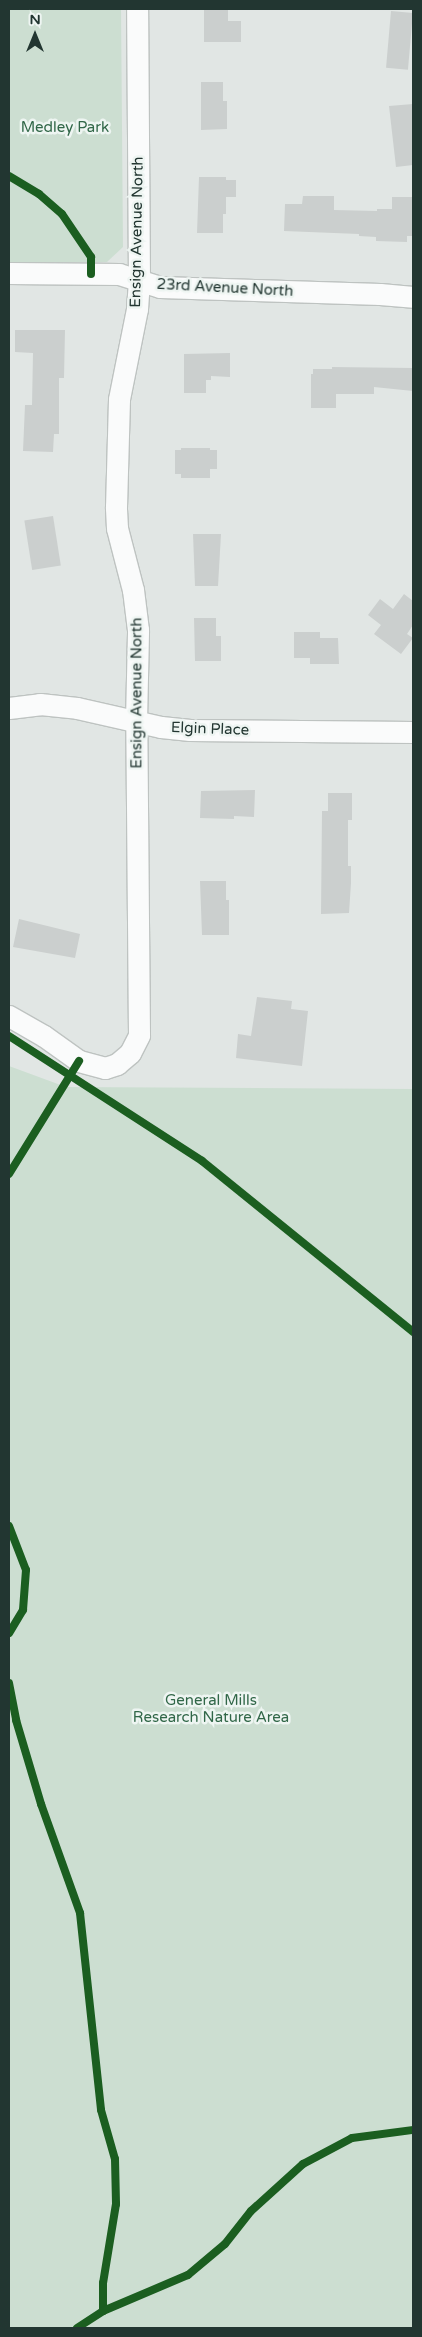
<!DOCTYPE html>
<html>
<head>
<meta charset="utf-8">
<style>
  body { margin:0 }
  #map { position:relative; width:422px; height:2337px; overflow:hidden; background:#e1e6e4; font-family:"Varela Round",sans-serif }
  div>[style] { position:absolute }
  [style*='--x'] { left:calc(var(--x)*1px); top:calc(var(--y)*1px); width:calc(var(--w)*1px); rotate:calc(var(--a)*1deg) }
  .green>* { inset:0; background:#ccded1 }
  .building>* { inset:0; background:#cbcfce; transform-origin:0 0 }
  .roads { filter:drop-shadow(1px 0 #bec3c1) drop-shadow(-1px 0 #bec3c1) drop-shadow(0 1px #bec3c1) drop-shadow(0 -1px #bec3c1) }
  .street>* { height:21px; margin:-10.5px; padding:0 10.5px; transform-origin:10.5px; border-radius:10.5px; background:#fafbfb }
  .cycleway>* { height:8px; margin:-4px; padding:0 4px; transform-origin:4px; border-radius:4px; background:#1b5e20 }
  span { translate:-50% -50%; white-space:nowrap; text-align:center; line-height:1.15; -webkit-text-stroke:5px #eef5f2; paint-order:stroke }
  .park-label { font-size:15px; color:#316748 }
  .street-label { font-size:15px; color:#223631 }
  .frame { position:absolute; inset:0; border:10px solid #223631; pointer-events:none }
  .north { position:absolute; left:10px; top:10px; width:50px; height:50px; -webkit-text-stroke:4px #eef5f2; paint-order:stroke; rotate:0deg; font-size:14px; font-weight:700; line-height:20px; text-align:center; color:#223631 }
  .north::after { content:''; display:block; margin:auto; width:18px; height:22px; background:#223631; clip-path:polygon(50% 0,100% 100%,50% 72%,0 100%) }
</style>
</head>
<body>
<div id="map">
  <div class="green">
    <i style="clip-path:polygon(9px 9px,121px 9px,123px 247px,107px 262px,9px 262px)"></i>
    <i style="clip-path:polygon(9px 1066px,66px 1087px,413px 1089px,413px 2328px,9px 2328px)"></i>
  </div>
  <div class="building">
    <i style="clip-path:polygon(204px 9px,228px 9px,228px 21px,241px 21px,241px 42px,204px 42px)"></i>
    <i style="left:391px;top:11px;width:22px;height:57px;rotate:5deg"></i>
    <i style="clip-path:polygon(201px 82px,223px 82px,223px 101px,227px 101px,227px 129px,201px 130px)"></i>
    <i style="clip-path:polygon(413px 104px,413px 165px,396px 167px,389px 106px)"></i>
    <i style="clip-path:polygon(199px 177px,226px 177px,226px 180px,236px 180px,236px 197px,226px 197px,226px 214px,223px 214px,223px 233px,197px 233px)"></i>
    <i style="clip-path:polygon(303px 196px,334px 196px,334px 210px,377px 211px,377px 209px,392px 209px,392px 197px,413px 197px,413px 236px,407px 236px,407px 242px,376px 241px,376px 237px,359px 236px,359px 234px,284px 231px,285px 204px,302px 204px)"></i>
    <i style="clip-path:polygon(15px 330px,65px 330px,64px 378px,59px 378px,59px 434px,54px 434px,53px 452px,23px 451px,25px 405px,32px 405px,33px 353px,15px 352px)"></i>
    <i style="clip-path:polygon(230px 353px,230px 377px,211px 376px,211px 380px,206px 380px,206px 393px,184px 393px,184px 354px)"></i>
    <i style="clip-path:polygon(332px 367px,413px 368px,413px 391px,374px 387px,374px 394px,336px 394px,336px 408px,311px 408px,311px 374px,313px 374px,313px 369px,332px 369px)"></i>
    <i style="clip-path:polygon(181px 448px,210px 448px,210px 450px,217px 450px,217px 469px,210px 469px,210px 478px,181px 478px,181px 474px,175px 474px,175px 450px,181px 450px)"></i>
    <i style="left:53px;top:516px;width:50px;height:29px;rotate:81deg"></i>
    <i style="clip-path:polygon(193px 534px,221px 534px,218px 586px,195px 586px)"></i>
    <i style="clip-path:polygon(404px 594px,413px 601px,413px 625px,407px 634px,413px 638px,401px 654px,374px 634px,381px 625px,368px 615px,380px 599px,393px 609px)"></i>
    <i style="clip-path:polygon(194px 618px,216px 618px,216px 636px,221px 636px,221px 661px,195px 661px)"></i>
    <i style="clip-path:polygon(294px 632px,320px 632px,320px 638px,338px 638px,339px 664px,310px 664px,310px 658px,294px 658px)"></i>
    <i style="clip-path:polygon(255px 790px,254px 817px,234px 816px,234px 819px,200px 818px,201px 791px)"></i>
    <i style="clip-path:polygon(328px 793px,352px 793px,352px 820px,348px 820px,348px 866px,351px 866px,351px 883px,349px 913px,321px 914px,322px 811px,328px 811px)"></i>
    <i style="clip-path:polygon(200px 881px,226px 881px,226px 900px,229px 900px,229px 935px,202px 935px)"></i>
    <i style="clip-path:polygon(19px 919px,80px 934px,75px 958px,13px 947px)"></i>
    <i style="clip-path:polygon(257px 997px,292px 1001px,291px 1009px,308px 1011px,302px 1066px,236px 1058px,238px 1034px,251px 1036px)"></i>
  </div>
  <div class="roads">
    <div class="street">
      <i style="--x:9;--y:273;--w:110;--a:0.5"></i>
      <i style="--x:119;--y:274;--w:43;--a:17.6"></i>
      <i style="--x:160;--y:287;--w:220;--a:1.8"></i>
      <i style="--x:380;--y:294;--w:33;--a:5"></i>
      <i style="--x:9;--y:708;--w:31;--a:-7"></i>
      <i style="--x:40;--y:704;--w:37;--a:6"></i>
      <i style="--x:77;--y:708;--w:86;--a:12.7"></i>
      <i style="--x:161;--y:727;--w:29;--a:6"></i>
      <i style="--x:190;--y:730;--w:223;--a:0.5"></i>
      <i style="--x:9;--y:1016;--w:40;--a:29.7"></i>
      <i style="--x:44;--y:1036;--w:43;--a:35.5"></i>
      <i style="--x:79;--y:1061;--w:27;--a:15"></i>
      <i style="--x:105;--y:1068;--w:13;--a:-18"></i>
      <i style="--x:117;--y:1064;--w:17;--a:-40"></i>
      <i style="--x:130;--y:1053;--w:20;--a:-63"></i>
      <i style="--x:139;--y:1035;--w:314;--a:-90.5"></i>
      <i style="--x:136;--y:721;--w:91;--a:-88.7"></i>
      <i style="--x:138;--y:630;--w:40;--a:-97.1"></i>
      <i style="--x:133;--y:590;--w:64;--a:-104.5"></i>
      <i style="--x:117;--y:528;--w:21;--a:-93"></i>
      <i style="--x:116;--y:507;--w:108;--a:-88.4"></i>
      <i style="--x:119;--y:399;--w:92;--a:-78.7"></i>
      <i style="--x:137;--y:309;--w:29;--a:-86"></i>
      <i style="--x:139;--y:280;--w:271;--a:-90.4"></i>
    </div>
  </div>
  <div class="cycleway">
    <i style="--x:9;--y:176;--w:35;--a:31"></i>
    <i style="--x:39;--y:194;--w:30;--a:41"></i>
    <i style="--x:62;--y:214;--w:52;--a:56"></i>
    <i style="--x:91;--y:257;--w:17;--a:90"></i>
    <i style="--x:9;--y:1036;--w:230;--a:32.9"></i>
    <i style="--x:202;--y:1161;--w:272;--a:39"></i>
    <i style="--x:9;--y:1174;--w:133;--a:-58.2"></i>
    <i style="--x:9;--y:1526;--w:47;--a:68.9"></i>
    <i style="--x:26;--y:1570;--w:40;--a:94.3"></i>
    <i style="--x:23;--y:1610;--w:27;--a:121"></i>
    <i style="--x:9;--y:1683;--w:38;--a:79"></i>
    <i style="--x:16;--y:1720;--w:88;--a:73.4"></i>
    <i style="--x:41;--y:1804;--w:116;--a:70.3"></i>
    <i style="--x:80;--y:1913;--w:198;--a:83.9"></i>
    <i style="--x:101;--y:2110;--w:51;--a:74.1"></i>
    <i style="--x:115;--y:2159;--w:45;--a:88.7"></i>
    <i style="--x:116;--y:2204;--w:80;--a:99.3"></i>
    <i style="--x:103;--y:2283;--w:28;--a:90"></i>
    <i style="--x:77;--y:2328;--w:31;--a:-33"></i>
    <i style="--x:103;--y:2311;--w:92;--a:-23"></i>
    <i style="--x:188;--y:2275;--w:48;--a:-40"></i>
    <i style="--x:225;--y:2244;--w:42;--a:-51.8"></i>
    <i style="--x:251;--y:2211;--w:70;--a:-42.1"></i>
    <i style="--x:303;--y:2164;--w:55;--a:-28"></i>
    <i style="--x:352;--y:2138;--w:62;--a:-7.5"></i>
  </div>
  <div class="park-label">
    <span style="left:65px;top:128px">Medley Park</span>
    <span style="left:211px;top:1709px">General Mills<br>Research Nature Area</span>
  </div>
  <div class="street-label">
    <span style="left:137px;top:232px;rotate:-89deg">Ensign Avenue North</span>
    <span style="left:225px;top:288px;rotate:3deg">23rd Avenue North</span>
    <span style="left:137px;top:693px;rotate:-90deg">Ensign Avenue North</span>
    <span style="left:210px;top:729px;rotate:2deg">Elgin Place</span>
  </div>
  <div class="frame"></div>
  <div class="north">N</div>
</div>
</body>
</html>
